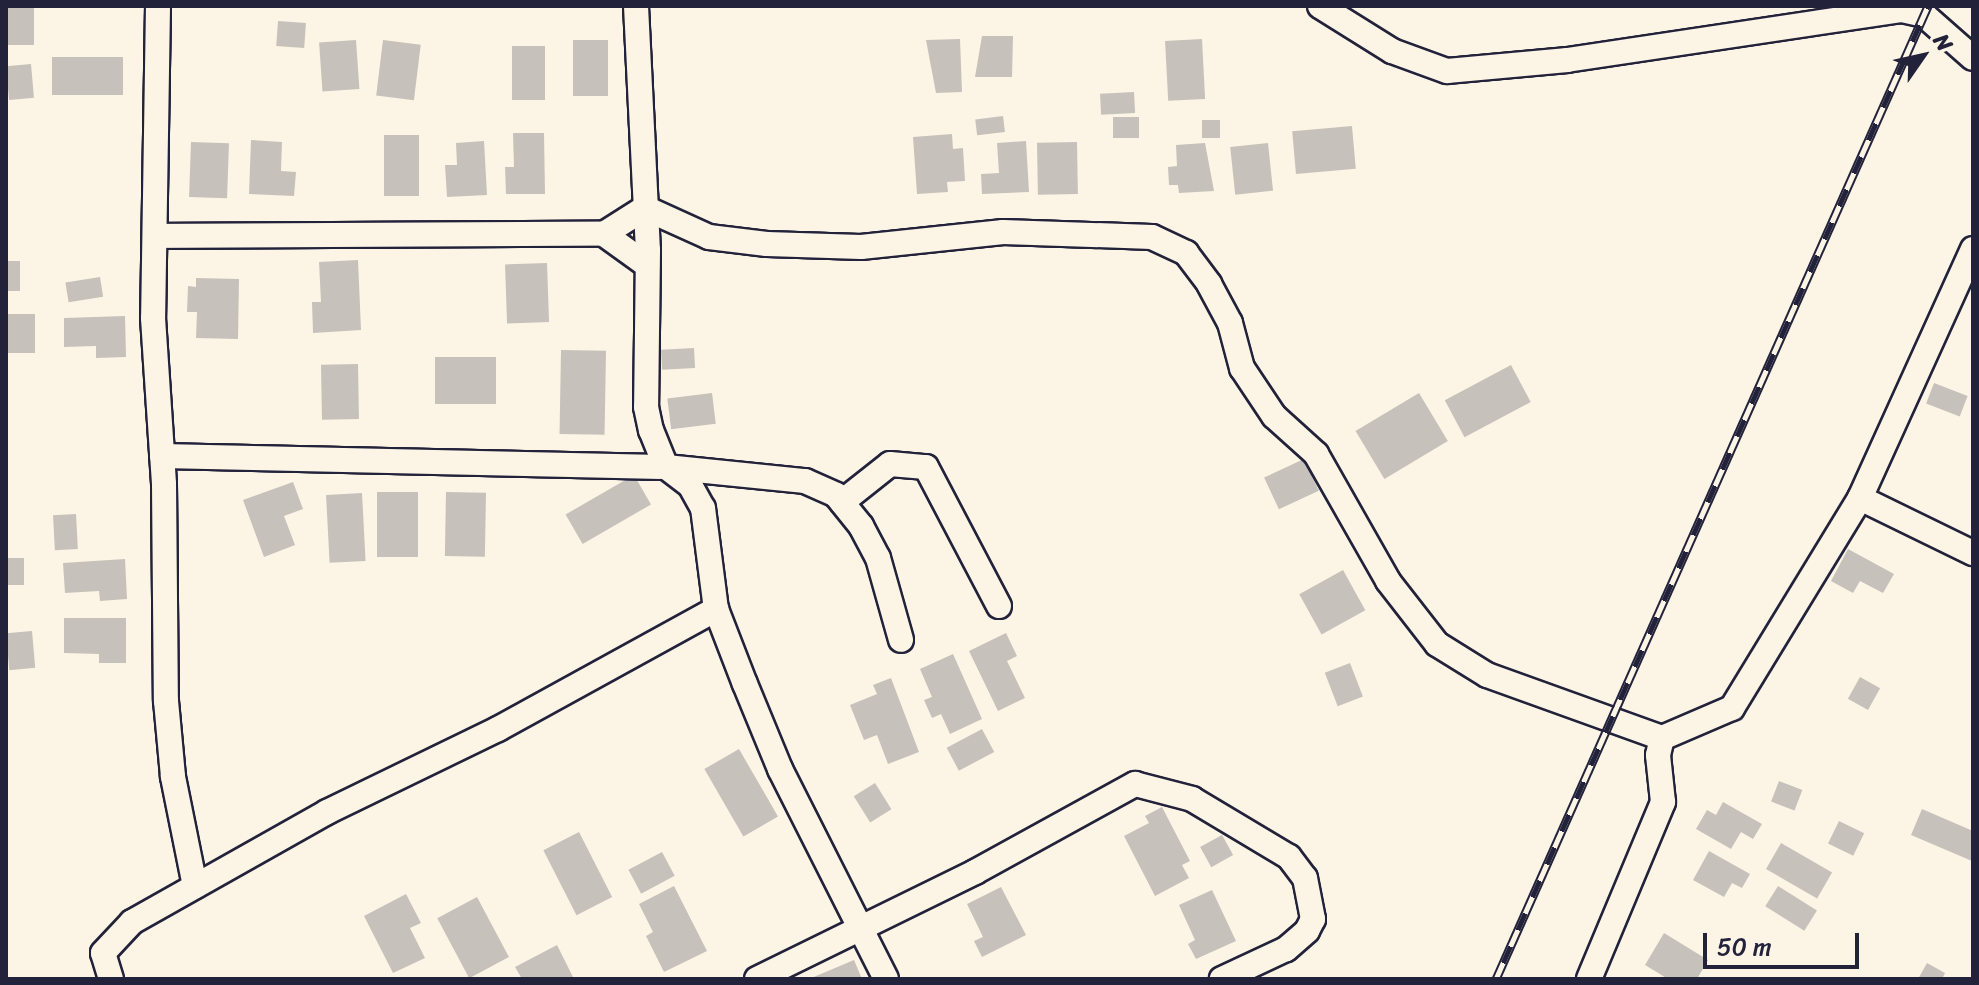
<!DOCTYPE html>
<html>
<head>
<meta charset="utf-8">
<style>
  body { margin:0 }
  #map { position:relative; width:1979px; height:985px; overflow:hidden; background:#fcf5e5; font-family:Sriracha,sans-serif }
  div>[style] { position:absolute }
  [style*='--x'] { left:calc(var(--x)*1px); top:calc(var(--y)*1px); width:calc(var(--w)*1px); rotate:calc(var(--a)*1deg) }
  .building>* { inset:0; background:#c6c1bb; transform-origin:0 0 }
  .roads { filter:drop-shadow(2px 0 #22223b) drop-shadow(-2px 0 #22223b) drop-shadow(0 2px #22223b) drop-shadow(0 -2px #22223b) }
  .minor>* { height:24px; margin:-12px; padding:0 12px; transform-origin:12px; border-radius:12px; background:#fcf5e5 }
  .rail>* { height:9px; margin-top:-4.5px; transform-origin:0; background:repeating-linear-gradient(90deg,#fcf5e5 0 18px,#22223b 0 36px); box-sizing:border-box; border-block:2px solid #22223b }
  span { translate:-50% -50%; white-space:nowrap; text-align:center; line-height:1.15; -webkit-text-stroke:6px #fcf5e5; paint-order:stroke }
  .frame { position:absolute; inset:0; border:8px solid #22223b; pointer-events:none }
  .north { position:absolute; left:1883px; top:16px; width:80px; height:80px; -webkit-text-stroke:6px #fcf5e5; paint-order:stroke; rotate:56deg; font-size:22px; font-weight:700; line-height:32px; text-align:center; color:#22223b }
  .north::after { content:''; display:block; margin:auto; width:28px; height:36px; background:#22223b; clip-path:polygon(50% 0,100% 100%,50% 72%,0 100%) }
  .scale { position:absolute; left:1703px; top:933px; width:156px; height:36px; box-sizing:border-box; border:4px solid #22223b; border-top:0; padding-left:10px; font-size:24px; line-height:28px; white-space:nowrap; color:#22223b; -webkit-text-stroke:6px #fcf5e5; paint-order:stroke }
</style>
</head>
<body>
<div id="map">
  <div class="building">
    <i style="left:6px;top:6px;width:28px;height:39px"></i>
    <i style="left:278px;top:21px;width:28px;height:25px;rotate:4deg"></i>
    <i style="clip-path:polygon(982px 36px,1013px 36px,1012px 77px,975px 77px)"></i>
    <i style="clip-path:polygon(960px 39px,962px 92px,936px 93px,926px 40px)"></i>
    <i style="left:1202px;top:39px;width:60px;height:37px;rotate:87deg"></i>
    <i style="left:356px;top:40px;width:49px;height:37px;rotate:86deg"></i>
    <i style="left:383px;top:40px;width:38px;height:56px;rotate:7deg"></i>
    <i style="left:573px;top:40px;width:35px;height:56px"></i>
    <i style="left:512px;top:46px;width:33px;height:54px"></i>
    <i style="left:52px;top:57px;width:71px;height:38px"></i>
    <i style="left:31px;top:64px;width:34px;height:25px;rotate:85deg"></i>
    <i style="left:1134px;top:92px;width:21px;height:34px;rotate:87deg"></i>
    <i style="left:1003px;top:116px;width:16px;height:28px;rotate:83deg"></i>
    <i style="left:1113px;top:117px;width:26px;height:21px"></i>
    <i style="left:1202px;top:120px;width:18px;height:18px"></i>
    <i style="left:1352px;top:126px;width:43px;height:60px;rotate:85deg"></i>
    <i style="clip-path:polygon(513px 133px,544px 133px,545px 194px,506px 194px,505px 167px,514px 167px)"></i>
    <i style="clip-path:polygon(952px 134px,953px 149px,963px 148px,965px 181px,947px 182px,948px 192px,917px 194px,913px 137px)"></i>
    <i style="left:384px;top:135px;width:35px;height:61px"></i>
    <i style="clip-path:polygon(251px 140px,282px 142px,281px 171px,296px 172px,294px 196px,249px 194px)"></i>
    <i style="clip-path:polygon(484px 141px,487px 195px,447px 197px,445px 165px,457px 165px,456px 143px)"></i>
    <i style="clip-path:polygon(1026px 141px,1029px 192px,982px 194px,981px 174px,999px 173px,997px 143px)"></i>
    <i style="left:191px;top:142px;width:38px;height:55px;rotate:2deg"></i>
    <i style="left:1077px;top:142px;width:52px;height:40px;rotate:89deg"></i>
    <i style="clip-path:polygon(1205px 143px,1214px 191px,1179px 193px,1178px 185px,1169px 185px,1168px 167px,1177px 166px,1176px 145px)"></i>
    <i style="left:1268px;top:143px;width:48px;height:38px;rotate:84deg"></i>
    <i style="clip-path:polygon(358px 260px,361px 330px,313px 333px,312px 302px,321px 302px,319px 262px)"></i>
    <i style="left:6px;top:261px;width:14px;height:30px"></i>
    <i style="left:547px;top:263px;width:59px;height:42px;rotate:88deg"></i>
    <i style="left:100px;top:277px;width:20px;height:35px;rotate:81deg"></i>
    <i style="clip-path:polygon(196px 278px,239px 279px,238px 339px,196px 338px,197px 312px,187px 312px,188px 286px,196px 287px)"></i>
    <i style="left:6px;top:314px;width:29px;height:39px"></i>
    <i style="clip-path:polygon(125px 316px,126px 357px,96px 358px,96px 346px,64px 347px,64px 318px)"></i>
    <i style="left:694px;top:348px;width:20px;height:33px;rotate:87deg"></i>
    <i style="left:561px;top:350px;width:45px;height:84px;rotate:1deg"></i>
    <i style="left:435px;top:357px;width:61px;height:47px"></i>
    <i style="left:358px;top:364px;width:55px;height:37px;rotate:89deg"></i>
    <i style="left:1511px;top:365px;width:42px;height:75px;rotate:62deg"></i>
    <i style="left:1934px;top:383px;width:36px;height:22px;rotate:21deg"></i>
    <i style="left:712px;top:393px;width:31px;height:45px;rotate:83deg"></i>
    <i style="left:1419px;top:393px;width:56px;height:74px;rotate:59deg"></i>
    <i style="left:1304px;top:459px;width:35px;height:44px;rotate:65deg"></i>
    <i style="left:634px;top:475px;width:34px;height:79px;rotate:60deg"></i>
    <i style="clip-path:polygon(293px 482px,303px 509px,284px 516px,295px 545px,264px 557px,243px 500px)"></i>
    <i style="left:377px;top:492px;width:41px;height:65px"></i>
    <i style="left:446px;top:492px;width:40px;height:64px;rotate:1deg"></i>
    <i style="left:362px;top:493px;width:68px;height:36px;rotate:87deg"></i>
    <i style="left:76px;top:514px;width:35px;height:23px;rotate:87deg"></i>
    <i style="clip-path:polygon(1848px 549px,1894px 574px,1883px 593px,1860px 581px,1853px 593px,1831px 581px)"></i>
    <i style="left:6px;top:558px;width:18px;height:27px"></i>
    <i style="clip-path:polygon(125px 559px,127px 599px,100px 601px,99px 591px,65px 593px,63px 563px)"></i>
    <i style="left:1343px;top:570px;width:46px;height:50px;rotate:61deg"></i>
    <i style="clip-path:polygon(64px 618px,126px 618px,126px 663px,99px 663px,99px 654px,64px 653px)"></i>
    <i style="left:32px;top:631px;width:37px;height:26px;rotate:85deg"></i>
    <i style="clip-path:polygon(1006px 633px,1017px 656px,1007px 661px,1025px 698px,998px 711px,969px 651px)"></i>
    <i style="clip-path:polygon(953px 654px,982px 719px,950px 734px,941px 714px,932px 718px,924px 700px,932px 697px,920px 669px)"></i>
    <i style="left:1350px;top:663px;width:36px;height:27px;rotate:69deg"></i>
    <i style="left:1860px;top:677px;width:23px;height:25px;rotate:29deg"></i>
    <i style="clip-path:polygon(891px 678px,919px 752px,888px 764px,877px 735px,864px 740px,850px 705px,877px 694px,873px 685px)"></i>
    <i style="left:982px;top:729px;width:26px;height:40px;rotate:62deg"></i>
    <i style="left:739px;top:749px;width:78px;height:40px;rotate:60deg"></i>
    <i style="left:1779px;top:781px;width:25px;height:22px;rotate:21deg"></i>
    <i style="left:875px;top:783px;width:31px;height:25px;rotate:58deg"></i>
    <i style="clip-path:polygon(1723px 802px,1762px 824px,1753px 839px,1741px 832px,1731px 849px,1696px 829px,1707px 810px,1716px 815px)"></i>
    <i style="clip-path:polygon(1162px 807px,1190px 861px,1182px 865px,1189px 878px,1155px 896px,1124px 836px,1149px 823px,1145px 816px)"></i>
    <i style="clip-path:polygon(1922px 809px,1973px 831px,1972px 861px,1911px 835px)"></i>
    <i style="left:1839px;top:821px;width:28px;height:25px;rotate:26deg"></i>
    <i style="left:579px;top:832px;width:73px;height:40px;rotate:63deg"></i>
    <i style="left:1222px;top:835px;width:23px;height:25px;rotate:61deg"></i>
    <i style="left:1781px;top:843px;width:59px;height:30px;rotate:30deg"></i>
    <i style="clip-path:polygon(1709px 851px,1750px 874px,1742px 888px,1732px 883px,1724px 897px,1693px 880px)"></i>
    <i style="left:662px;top:852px;width:27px;height:38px;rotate:62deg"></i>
    <i style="clip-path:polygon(674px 886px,707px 951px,664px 972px,646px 936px,653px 932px,639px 904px)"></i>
    <i style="left:1778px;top:886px;width:46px;height:24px;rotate:32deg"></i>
    <i style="clip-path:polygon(1001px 887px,1026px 935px,982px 957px,974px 941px,983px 937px,967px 904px)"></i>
    <i style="clip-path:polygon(1212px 890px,1236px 941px,1196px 959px,1188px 944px,1195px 940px,1179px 905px)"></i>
    <i style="clip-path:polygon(406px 894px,421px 923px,410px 928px,425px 958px,393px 973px,364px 916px)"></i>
    <i style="left:477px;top:897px;width:68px;height:45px;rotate:62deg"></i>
    <i style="clip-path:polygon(1664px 933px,1708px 960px,1697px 979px,1668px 979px,1645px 965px)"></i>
    <i style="clip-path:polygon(557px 945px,574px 979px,522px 979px,515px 967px)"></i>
    <i style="clip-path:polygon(854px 960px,862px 979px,809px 979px)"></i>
    <i style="clip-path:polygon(1927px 963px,1945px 973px,1942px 979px,1918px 979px)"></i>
  </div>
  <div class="roads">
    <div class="minor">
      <i style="--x:158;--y:6;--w:312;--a:90.9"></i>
      <i style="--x:153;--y:318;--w:166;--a:86.2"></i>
      <i style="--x:164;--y:484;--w:217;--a:89.5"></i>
      <i style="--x:166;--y:701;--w:76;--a:84.7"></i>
      <i style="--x:173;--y:777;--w:111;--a:78.6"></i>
      <i style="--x:636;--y:6;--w:244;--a:87.2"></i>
      <i style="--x:648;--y:250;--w:157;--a:90.7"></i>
      <i style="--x:646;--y:407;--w:24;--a:78"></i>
      <i style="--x:651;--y:430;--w:40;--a:68"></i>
      <i style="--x:666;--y:467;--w:30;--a:37"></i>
      <i style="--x:690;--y:485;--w:26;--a:61"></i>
      <i style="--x:703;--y:508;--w:102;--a:82.7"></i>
      <i style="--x:716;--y:609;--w:80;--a:68.9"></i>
      <i style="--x:745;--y:684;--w:92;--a:67.6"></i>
      <i style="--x:780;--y:769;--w:235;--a:63.2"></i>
      <i style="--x:1320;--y:6;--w:85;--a:32"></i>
      <i style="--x:1392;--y:51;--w:59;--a:20"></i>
      <i style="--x:1447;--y:71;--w:121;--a:-5.2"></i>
      <i style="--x:1567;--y:60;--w:339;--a:-8.5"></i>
      <i style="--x:1902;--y:10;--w:23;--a:13"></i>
      <i style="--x:1924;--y:15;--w:65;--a:41.3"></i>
      <i style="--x:604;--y:234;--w:53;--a:35.8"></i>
      <i style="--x:155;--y:236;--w:449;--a:-0.3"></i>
      <i style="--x:604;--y:234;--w:49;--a:-32.4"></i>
      <i style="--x:645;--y:208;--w:70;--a:24.4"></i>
      <i style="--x:709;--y:237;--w:58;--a:6.9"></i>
      <i style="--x:767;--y:244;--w:94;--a:1.8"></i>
      <i style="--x:861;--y:247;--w:143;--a:-6"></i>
      <i style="--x:1003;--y:232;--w:149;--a:1.9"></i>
      <i style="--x:1152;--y:237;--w:38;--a:25"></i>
      <i style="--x:1186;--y:253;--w:39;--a:53"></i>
      <i style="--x:1209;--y:284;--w:44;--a:61.7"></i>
      <i style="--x:1230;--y:323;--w:47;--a:75.1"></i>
      <i style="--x:1242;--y:368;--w:58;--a:56.3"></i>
      <i style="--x:1274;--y:416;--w:57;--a:42.1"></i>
      <i style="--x:1316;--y:454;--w:146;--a:60.4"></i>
      <i style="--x:1388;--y:581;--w:80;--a:52.1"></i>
      <i style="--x:1437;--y:644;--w:59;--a:31.8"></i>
      <i style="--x:1487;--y:675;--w:186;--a:19.8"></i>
      <i style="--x:1973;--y:249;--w:273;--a:114.4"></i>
      <i style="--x:1860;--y:498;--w:126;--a:26"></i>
      <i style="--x:162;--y:456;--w:504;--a:1.25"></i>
      <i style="--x:666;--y:467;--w:140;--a:5.8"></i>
      <i style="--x:805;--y:481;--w:34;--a:24"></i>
      <i style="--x:836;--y:495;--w:40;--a:51"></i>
      <i style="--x:861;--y:526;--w:36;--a:62"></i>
      <i style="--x:878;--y:558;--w:85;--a:74.3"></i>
      <i style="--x:842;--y:502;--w:61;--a:-38.4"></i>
      <i style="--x:890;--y:464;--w:36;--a:5"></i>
      <i style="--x:926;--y:467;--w:157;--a:62.3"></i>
      <i style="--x:111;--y:979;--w:27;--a:-107"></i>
      <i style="--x:103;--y:953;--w:42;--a:-46.9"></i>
      <i style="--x:132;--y:922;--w:224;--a:-29.4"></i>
      <i style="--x:327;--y:812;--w:190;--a:-25.9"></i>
      <i style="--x:498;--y:729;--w:249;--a:-28.8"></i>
      <i style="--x:757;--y:979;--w:243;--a:-26.1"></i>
      <i style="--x:975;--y:872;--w:183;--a:-28.8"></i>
      <i style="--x:1135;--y:784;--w:59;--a:14.7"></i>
      <i style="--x:1192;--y:799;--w:113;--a:30.9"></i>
      <i style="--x:1289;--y:857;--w:26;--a:53"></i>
      <i style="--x:1305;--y:878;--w:42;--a:79"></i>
      <i style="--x:1313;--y:919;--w:13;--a:117"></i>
      <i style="--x:1307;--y:931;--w:28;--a:139"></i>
      <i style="--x:1286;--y:949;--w:71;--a:154.9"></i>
      <i style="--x:1589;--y:979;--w:192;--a:-67.3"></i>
      <i style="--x:1663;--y:802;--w:47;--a:-96.1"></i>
      <i style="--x:1658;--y:755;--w:17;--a:-77"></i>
      <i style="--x:1662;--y:738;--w:76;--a:-23.2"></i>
      <i style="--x:1732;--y:708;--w:246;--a:-58.6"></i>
    </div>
  </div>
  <div class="rail">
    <i style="--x:1496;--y:979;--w:1065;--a:-66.06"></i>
  </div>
  <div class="frame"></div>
  <div class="north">N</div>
  <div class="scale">50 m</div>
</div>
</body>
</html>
